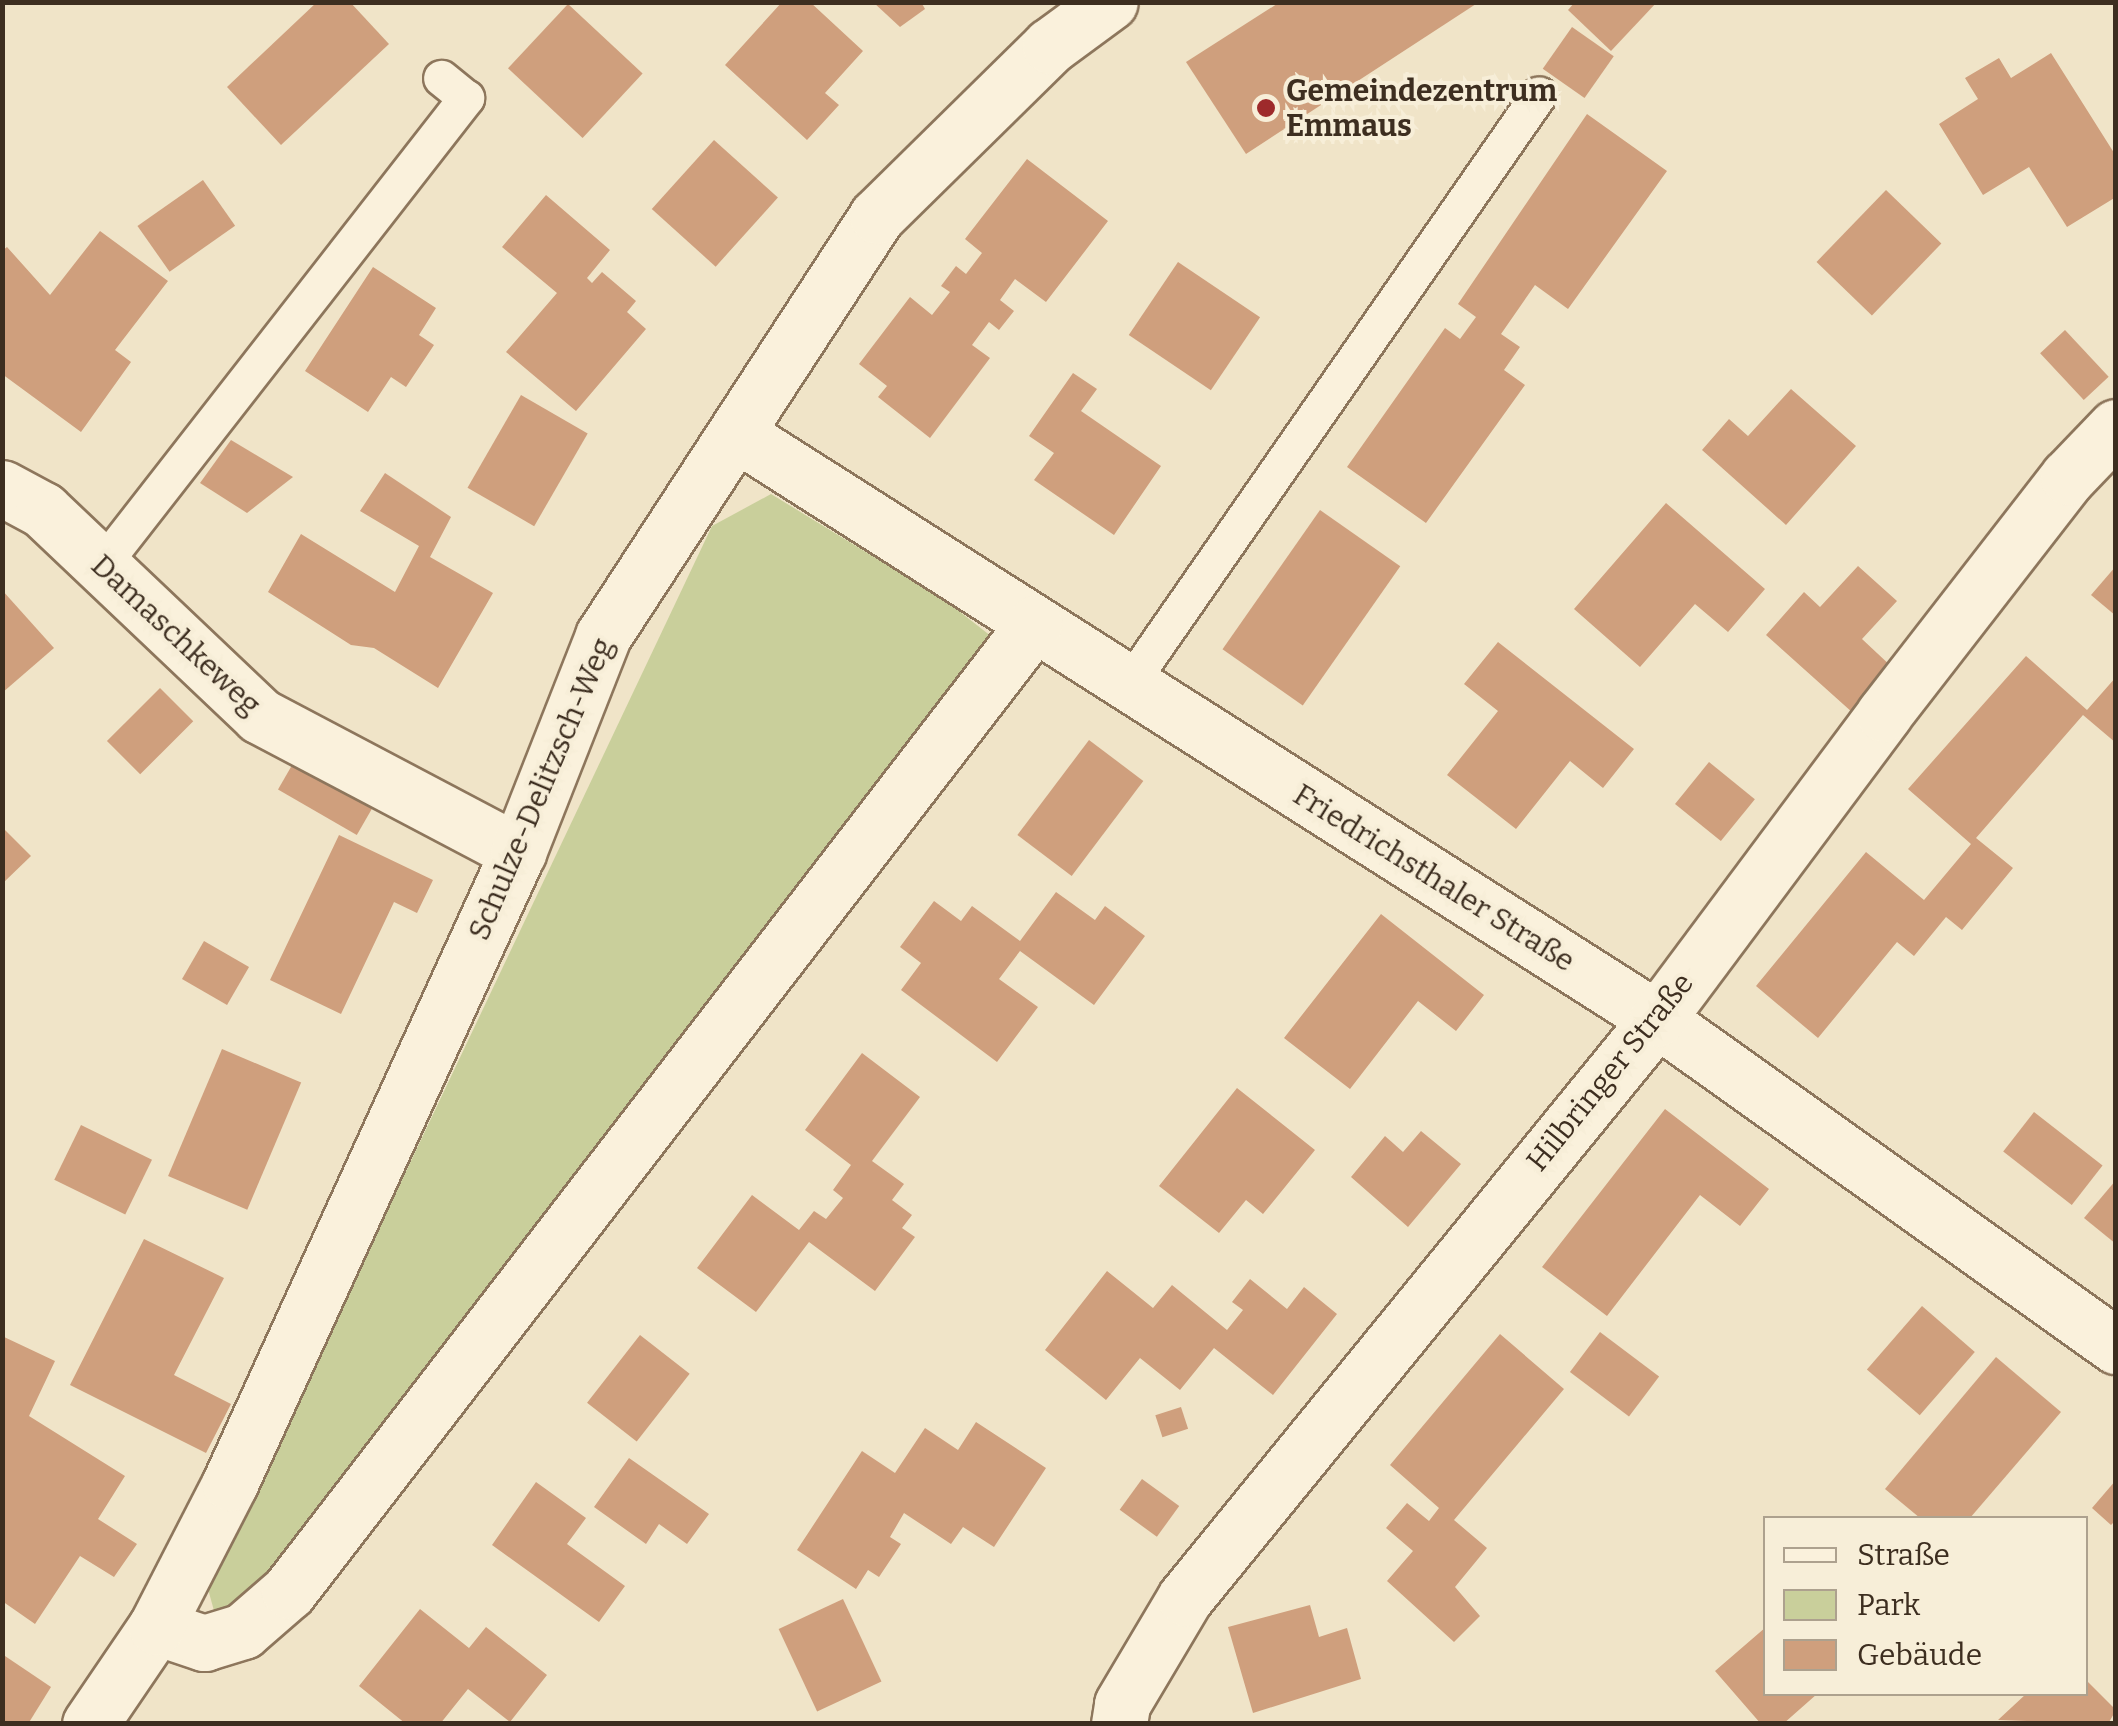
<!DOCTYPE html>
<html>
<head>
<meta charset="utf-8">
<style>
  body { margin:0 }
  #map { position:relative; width:2118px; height:1726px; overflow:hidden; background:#f0e4c8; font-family:Bitter,serif }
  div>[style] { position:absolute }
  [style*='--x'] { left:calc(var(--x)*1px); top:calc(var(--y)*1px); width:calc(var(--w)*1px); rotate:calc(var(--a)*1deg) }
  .green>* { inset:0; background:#c9cf9b }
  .building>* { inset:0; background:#cf9f7d; transform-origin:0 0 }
  .roads { filter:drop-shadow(2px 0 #8d765c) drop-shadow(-2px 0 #8d765c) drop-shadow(0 2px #8d765c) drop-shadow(0 -2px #8d765c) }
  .lane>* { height:35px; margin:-17.5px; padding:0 17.5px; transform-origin:17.5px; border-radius:17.5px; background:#faf1dc }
  .street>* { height:55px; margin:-27.5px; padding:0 27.5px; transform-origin:27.5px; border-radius:27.5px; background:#faf1dc }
  .dots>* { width:28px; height:28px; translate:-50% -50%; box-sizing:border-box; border:5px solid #f7eed8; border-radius:50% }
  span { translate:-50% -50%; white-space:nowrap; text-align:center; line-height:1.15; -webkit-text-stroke:8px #f7eed8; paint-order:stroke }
  .poi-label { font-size:30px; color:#3d2e20; font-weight:700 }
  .left { translate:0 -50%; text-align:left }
  .street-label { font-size:30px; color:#3d2e20 }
  .frame { position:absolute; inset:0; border:5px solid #3d2e20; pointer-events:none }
  .legend { position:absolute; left:1763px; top:1516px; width:325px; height:180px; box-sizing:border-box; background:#f7eed8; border:2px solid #ada18e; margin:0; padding:12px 18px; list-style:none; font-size:30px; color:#3d2e20 }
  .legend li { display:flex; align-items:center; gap:20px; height:50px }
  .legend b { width:50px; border:2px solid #ada18e }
</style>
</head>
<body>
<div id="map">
  <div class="green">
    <i style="clip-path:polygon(771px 494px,946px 601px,996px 640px,249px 1615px,216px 1618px,208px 1589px,712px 526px)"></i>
  </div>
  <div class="building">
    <i style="clip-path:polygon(317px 2px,350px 2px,389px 44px,281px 145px,227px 87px)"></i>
    <i style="clip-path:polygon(782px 2px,810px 2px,863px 51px,825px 93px,839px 105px,807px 140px,725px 65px)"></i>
    <i style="clip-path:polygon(873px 2px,921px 2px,925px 9px,900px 27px)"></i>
    <i style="clip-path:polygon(1280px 2px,1479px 2px,1246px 154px,1186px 62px)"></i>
    <i style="clip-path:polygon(1575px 2px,1657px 2px,1611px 51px,1568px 10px)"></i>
    <i style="left:568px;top:4px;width:102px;height:88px;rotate:43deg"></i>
    <i style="left:1572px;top:27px;width:51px;height:51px;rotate:35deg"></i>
    <i style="clip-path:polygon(2051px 53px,2116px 156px,2116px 197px,2067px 227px,2029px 167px,1983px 195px,1939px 124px,1978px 99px,1965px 78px,1999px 58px,2011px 78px)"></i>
    <i style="clip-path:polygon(1587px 114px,1667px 171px,1568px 309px,1535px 285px,1501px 334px,1520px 347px,1504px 370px,1525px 385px,1426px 523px,1347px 467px,1445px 328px,1460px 339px,1476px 317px,1458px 304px)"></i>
    <i style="left:714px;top:140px;width:86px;height:93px;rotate:42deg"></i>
    <i style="clip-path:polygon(1027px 159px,1108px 221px,1046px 302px,1015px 279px,1000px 300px,1014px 311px,999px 330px,989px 322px,972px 345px,990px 358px,930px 438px,878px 397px,887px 386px,859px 364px,910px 297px,932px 315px,950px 292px,941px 286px,956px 266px,966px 274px,982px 253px,965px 239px)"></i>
    <i style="left:203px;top:180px;width:56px;height:80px;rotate:55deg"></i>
    <i style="left:1886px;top:190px;width:77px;height:100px;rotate:44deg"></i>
    <i style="clip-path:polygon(546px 195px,610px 250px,587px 278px,592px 283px,602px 272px,636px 301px,627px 312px,646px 329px,576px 411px,506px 352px,557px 293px,502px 247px)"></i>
    <i style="clip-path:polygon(100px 231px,168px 281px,115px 350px,131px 362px,81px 432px,2px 374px,2px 251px,7px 247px,50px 295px)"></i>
    <i style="left:1178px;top:262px;width:99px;height:88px;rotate:34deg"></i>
    <i style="clip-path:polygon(373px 267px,436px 308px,419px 335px,434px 345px,406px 387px,391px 377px,368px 412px,305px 371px)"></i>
    <i style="left:2065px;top:330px;width:64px;height:34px;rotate:47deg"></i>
    <i style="clip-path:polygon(1073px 373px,1097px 389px,1081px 411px,1161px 466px,1114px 535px,1034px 480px,1054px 453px,1029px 436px)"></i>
    <i style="clip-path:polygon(1791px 389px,1856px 446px,1786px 525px,1702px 450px,1729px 419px,1748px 436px)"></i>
    <i style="left:521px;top:395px;width:77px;height:107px;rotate:30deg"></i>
    <i style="clip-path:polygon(231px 440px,293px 477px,247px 513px,200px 483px)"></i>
    <i style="clip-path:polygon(385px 473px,451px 517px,430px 557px,493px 593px,438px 688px,374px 648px,351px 645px,268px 592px,301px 534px,395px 592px,419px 546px,360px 511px)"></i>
    <i style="clip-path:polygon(1666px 503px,1765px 589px,1728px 632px,1695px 604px,1640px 667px,1574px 609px)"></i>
    <i style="left:1320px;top:510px;width:98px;height:170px;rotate:35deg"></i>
    <i style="clip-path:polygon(1858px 566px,1897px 601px,1862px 639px,1893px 668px,1853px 713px,1766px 635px,1804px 592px,1820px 607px)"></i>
    <i style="clip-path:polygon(2116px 566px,2116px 616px,2091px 595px)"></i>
    <i style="clip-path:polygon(2px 590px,54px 648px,2px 693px)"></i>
    <i style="clip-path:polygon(1498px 642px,1634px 749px,1603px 788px,1570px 761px,1516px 829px,1447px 775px,1498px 711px,1464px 684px)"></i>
    <i style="clip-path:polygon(2026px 656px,2087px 710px,2116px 677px,2116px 743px,2083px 715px,1976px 838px,2013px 868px,1962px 930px,1946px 917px,1914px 956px,1897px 942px,1818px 1038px,1756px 986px,1866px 852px,1924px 900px,1971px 844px,1908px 789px)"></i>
    <i style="left:160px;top:688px;width:47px;height:75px;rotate:45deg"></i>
    <i style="left:1089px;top:740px;width:68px;height:119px;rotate:37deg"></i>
    <i style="left:295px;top:760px;width:91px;height:34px;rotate:30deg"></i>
    <i style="left:1709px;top:762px;width:59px;height:54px;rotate:39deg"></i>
    <i style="clip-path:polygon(2px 827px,31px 856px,2px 884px)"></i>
    <i style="clip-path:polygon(339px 835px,433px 880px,417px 913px,394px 902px,341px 1014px,270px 980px)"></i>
    <i style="clip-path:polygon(1056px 892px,1095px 920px,1105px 906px,1145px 936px,1094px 1005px,1020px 951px,999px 979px,1038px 1007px,997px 1062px,901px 990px,921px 963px,900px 947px,934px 901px,961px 921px,972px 906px,1020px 941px)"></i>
    <i style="clip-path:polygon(1381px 914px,1484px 995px,1456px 1031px,1418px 1001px,1350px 1089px,1284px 1038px)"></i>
    <i style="left:204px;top:941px;width:52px;height:44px;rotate:30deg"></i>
    <i style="left:222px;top:1049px;width:86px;height:138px;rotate:23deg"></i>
    <i style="clip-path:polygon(862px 1053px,920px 1097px,872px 1161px,904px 1184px,892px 1200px,912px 1215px,902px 1228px,915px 1237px,875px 1291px,809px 1242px,756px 1312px,697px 1268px,752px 1195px,799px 1230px,814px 1211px,826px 1219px,843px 1198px,833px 1190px,851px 1165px,805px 1130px)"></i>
    <i style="clip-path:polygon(1237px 1088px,1315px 1150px,1263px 1214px,1246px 1200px,1219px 1233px,1159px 1186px)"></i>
    <i style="clip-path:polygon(1665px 1109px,1769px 1189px,1740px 1226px,1700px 1195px,1607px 1316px,1542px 1267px)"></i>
    <i style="left:2034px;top:1112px;width:87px;height:50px;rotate:38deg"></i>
    <i style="left:81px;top:1125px;width:79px;height:61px;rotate:26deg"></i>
    <i style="clip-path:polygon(1421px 1131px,1461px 1164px,1408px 1227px,1351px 1177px,1385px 1136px,1403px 1152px)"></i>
    <i style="clip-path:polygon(2116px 1180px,2116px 1244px,2084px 1218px)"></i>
    <i style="clip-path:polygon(144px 1239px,224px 1278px,174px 1375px,231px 1404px,206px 1453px,70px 1385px)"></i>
    <i style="clip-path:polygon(1107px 1271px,1153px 1308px,1172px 1285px,1227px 1330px,1243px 1310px,1232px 1302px,1250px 1279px,1287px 1309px,1304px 1287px,1337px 1314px,1273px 1395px,1214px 1348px,1180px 1390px,1140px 1358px,1106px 1400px,1045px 1350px)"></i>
    <i style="left:1922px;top:1306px;width:70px;height:84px;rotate:41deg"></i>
    <i style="left:1600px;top:1332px;width:74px;height:50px;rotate:37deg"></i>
    <i style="clip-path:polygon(1500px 1334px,1564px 1389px,1454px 1520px,1487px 1548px,1455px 1587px,1480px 1616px,1454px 1642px,1387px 1581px,1413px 1551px,1386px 1528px,1407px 1503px,1429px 1521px,1439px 1508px,1390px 1465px)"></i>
    <i style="left:640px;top:1335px;width:63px;height:86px;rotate:38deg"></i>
    <i style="clip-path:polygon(2px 1336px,55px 1361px,29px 1416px,125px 1476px,98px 1519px,137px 1544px,114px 1577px,80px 1556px,35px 1624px,2px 1601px)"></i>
    <i style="clip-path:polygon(1996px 1357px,2061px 1412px,1970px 1518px,1920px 1518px,1885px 1489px)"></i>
    <i style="left:1181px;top:1407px;width:23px;height:27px;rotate:72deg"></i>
    <i style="clip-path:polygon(976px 1422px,1046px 1468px,994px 1547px,963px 1527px,951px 1544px,904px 1513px,890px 1537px,901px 1544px,879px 1577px,868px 1570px,856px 1589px,797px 1550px,862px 1451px,895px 1473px,925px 1428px,958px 1450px)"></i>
    <i style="clip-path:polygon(629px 1458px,709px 1514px,687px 1544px,659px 1524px,646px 1544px,594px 1507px)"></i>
    <i style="left:1142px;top:1479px;width:46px;height:38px;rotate:36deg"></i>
    <i style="clip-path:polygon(2116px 1480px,2116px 1520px,2111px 1525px,2092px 1508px)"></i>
    <i style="clip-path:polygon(536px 1482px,586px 1518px,567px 1544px,625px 1586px,599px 1622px,492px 1545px)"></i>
    <i style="left:843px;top:1599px;width:91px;height:71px;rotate:65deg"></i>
    <i style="clip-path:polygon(1310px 1605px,1319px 1637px,1347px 1628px,1361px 1679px,1253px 1713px,1228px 1627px)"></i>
    <i style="clip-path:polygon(420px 1609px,469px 1648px,486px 1627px,547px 1675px,510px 1722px,468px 1689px,440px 1724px,406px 1724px,359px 1686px)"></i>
    <i style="clip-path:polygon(1766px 1627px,1766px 1694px,1817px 1694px,1783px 1724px,1761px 1724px,1715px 1671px)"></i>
    <i style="clip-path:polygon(2px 1654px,51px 1687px,28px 1724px,2px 1724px)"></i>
    <i style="clip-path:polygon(2086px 1680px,2116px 1710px,2108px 1724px,1998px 1720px,2026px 1694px,2086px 1694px)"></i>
  </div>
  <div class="roads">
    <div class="lane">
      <i style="--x:101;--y:566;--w:594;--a:-52.05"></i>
      <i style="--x:466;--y:98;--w:32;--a:-141"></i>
      <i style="--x:1129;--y:684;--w:718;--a:-55.2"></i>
    </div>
    <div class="street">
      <i style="--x:737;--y:434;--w:1090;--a:32.45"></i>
      <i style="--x:1657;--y:1019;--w:564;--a:35.47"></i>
      <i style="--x:2;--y:488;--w:47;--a:28.2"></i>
      <i style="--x:43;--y:510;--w:299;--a:43.5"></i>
      <i style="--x:260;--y:716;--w:292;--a:27.8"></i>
      <i style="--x:156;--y:1627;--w:51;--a:18.4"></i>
      <i style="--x:204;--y:1643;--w:41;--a:-17.1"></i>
      <i style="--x:243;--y:1631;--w:61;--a:-41"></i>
      <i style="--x:289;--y:1591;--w:1221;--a:-52.39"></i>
      <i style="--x:90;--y:1724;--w:117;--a:-55.8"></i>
      <i style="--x:156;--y:1627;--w:162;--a:-62.8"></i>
      <i style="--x:230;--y:1483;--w:694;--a:-65.47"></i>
      <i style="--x:518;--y:852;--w:232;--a:-68.5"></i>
      <i style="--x:603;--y:636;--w:501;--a:-56.88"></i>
      <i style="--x:877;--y:216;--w:243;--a:-44.5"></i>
      <i style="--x:1050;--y:46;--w:74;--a:-36.3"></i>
      <i style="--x:1119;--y:1724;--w:20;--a:-81"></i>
      <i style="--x:1122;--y:1704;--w:123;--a:-59.3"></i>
      <i style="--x:1185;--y:1598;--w:747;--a:-50.81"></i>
      <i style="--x:1657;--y:1019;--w:380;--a:-53.3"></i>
      <i style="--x:1884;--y:714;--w:300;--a:-52.2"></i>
      <i style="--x:2068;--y:477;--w:69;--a:-46.2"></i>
    </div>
  </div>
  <div class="dots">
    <i style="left:1266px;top:108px;background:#9e2a2b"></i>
  </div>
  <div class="poi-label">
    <span class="left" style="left:1286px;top:108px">Gemeindezentrum<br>Emmaus</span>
  </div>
  <div class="street-label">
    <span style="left:176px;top:635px;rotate:43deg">Damaschkeweg</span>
    <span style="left:541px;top:789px;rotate:-67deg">Schulze-Delitzsch-Weg</span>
    <span style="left:1434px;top:878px;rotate:32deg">Friedrichsthaler Straße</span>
    <span style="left:1610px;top:1072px;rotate:-51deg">Hilbringer Straße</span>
  </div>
  <div class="frame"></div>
  <ul class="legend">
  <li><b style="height:12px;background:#faf1dc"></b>Straße</li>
  <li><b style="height:28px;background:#c9cf9b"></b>Park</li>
  <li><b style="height:28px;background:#cf9f7d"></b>Gebäude</li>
  </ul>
</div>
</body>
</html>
